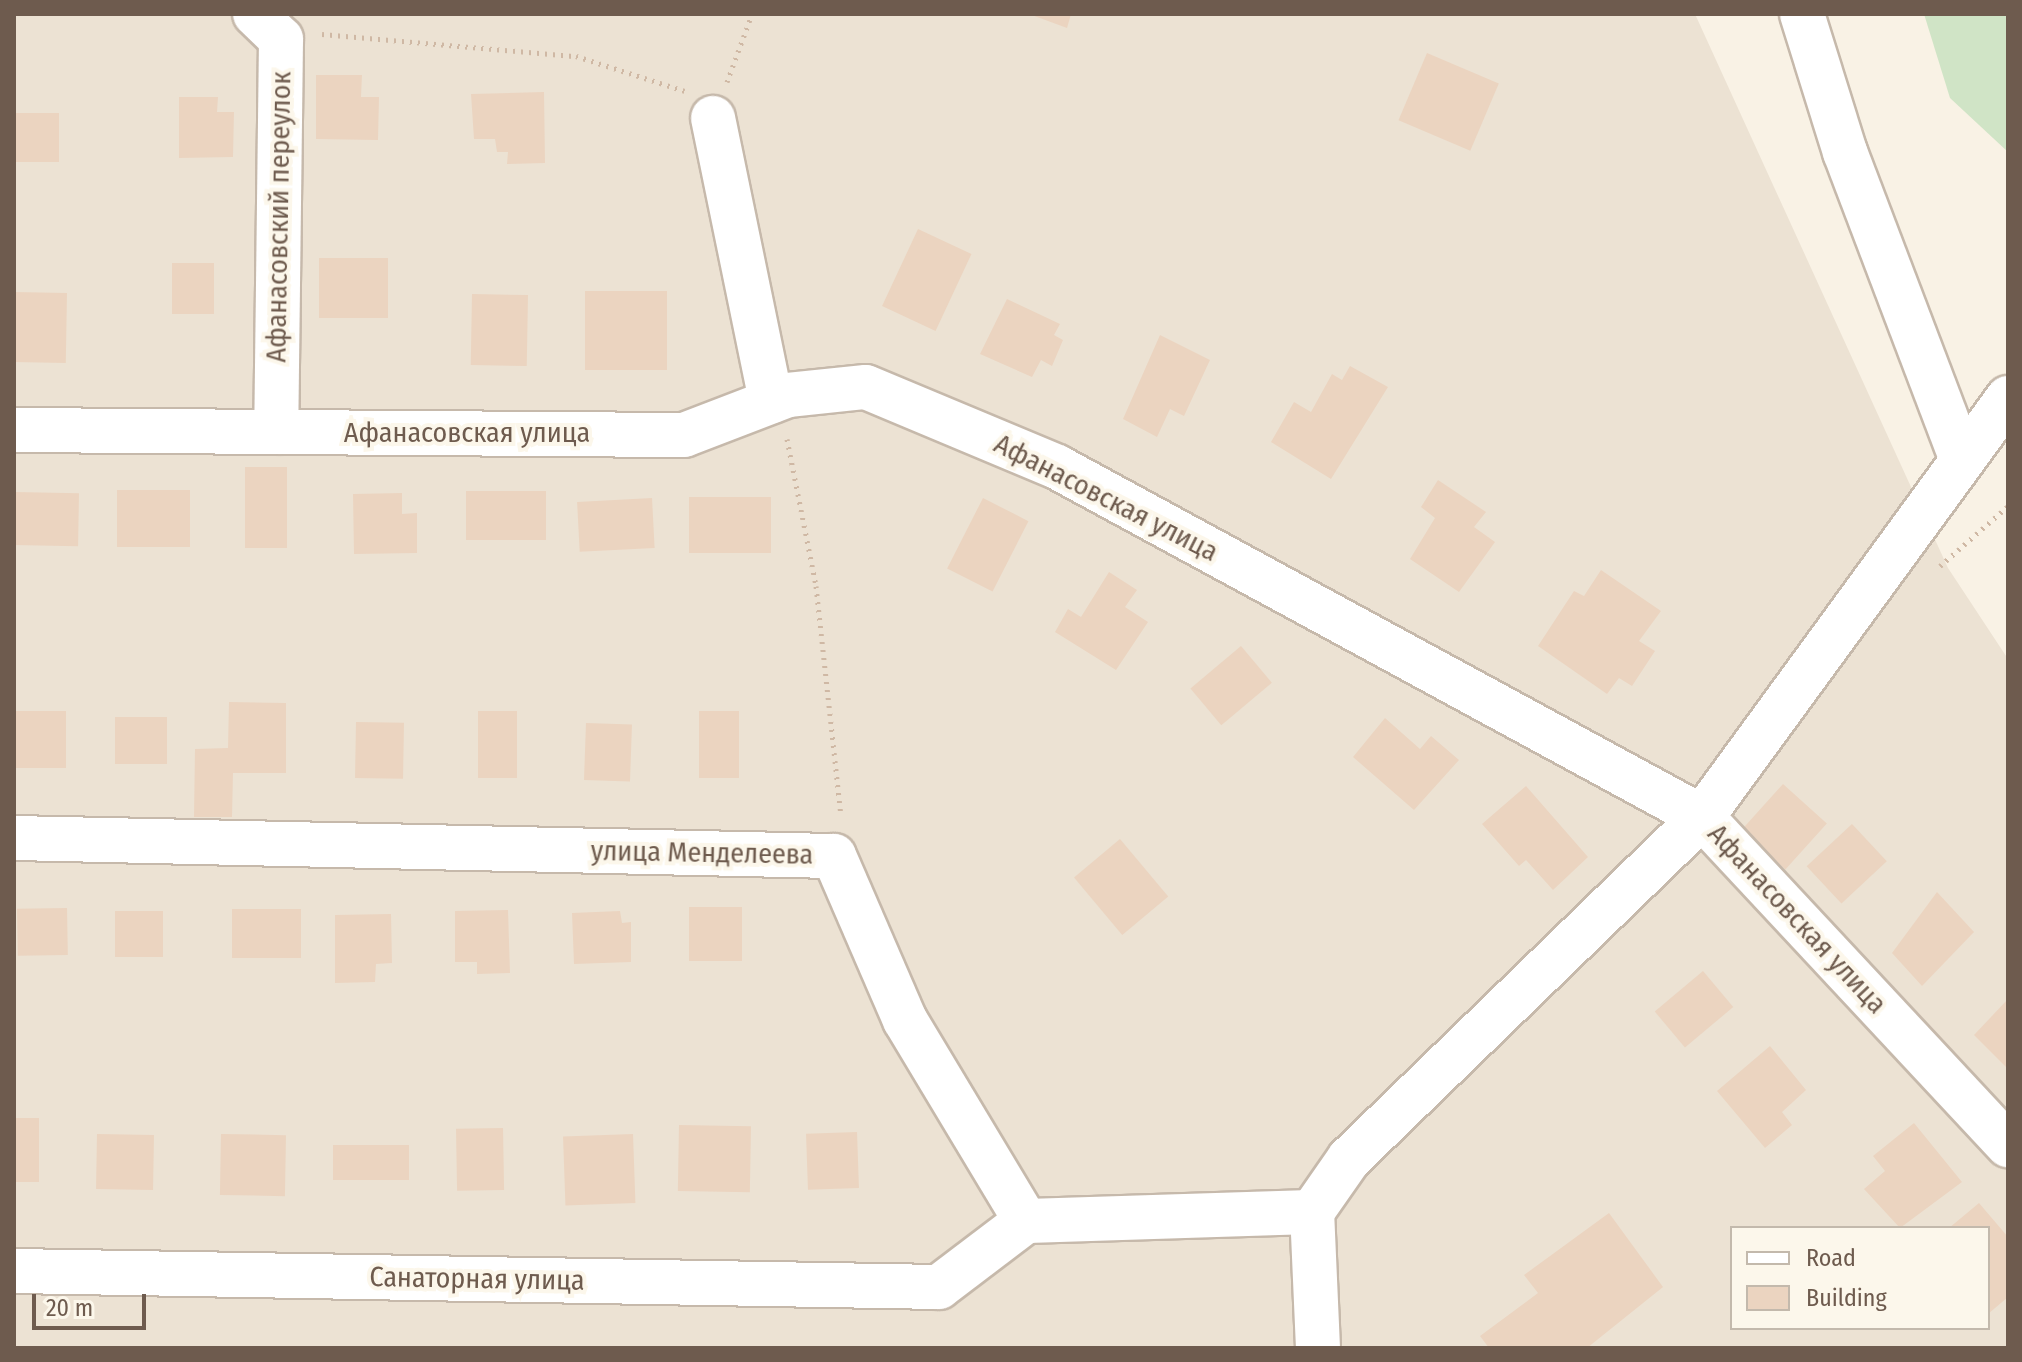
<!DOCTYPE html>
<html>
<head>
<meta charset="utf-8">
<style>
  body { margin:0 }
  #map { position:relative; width:2022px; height:1362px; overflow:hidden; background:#f9f2e5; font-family:"Fira Sans Condensed",sans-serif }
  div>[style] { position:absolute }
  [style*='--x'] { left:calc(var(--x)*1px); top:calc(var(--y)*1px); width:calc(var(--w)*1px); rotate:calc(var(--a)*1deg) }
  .residential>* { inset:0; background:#ece2d3 }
  .green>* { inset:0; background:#d0e4c6 }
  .building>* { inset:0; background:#ebd4c0; transform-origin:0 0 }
  .path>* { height:5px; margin-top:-2.5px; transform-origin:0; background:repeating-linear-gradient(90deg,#cfb8a4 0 2px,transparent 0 8px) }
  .roads { filter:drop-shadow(2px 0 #c6b9ab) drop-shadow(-2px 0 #c6b9ab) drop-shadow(0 2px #c6b9ab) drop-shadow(0 -2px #c6b9ab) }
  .minor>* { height:44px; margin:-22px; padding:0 22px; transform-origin:22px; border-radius:22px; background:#fff }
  span { translate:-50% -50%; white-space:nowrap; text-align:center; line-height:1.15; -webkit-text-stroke:8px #fcf7eb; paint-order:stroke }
  .street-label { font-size:28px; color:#6e5b4e }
  .frame { position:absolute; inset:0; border:16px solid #6e5b4e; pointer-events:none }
  .legend { position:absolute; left:1730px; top:1226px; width:260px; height:104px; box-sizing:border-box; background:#fcf7eb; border:2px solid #c3b9ac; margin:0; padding:10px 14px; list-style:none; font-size:24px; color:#6e5b4e }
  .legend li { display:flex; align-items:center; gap:16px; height:40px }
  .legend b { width:40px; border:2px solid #c3b9ac }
  .scale { position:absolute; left:32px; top:1294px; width:114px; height:36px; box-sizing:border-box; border:4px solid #6e5b4e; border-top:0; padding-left:10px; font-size:24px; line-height:28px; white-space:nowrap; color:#6e5b4e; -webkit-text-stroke:6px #fcf7eb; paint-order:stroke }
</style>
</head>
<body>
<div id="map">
  <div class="residential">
    <i style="clip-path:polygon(evenodd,14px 14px,1695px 14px,1948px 568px,2008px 659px,2008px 1348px,14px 1348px,14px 14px,1732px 1228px,1988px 1228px,1988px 1328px,1732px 1328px,1732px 1228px)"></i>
  </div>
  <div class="green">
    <i style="clip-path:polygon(1924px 14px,2008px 14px,2008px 152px,1950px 98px)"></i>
  </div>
  <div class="building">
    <i style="clip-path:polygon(1029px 14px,1071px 14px,1067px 28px)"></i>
    <i style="left:1427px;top:53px;width:78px;height:73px;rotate:23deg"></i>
    <i style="clip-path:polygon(316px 75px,362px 75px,361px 97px,379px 97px,378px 140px,316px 139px)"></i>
    <i style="clip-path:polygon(544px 92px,545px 163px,507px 164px,508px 152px,497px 152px,495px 139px,474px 139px,471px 94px)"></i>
    <i style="clip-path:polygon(179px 97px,218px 97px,217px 112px,234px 112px,233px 157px,179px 158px)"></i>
    <i style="left:14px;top:113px;width:45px;height:49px"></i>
    <i style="left:918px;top:229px;width:59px;height:85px;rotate:25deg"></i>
    <i style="left:319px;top:258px;width:69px;height:60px"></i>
    <i style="left:172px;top:263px;width:42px;height:51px"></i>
    <i style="left:667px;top:291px;width:79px;height:82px;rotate:90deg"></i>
    <i style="left:14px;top:292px;width:53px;height:70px;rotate:1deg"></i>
    <i style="left:472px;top:294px;width:56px;height:71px;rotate:1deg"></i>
    <i style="clip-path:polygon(1007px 299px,1060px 324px,1054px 335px,1063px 340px,1052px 366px,1041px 360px,1032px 377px,980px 354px)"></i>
    <i style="clip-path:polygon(1160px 335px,1210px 360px,1184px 416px,1170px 409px,1157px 437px,1123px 419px)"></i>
    <i style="clip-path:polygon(1350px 366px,1388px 387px,1331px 479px,1271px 442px,1294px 402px,1311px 412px,1332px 374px,1342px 380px)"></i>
    <i style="left:245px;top:467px;width:42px;height:81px"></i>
    <i style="clip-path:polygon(1438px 480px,1486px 512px,1474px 527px,1495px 542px,1459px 592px,1410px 559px,1435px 518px,1421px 507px)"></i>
    <i style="left:117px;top:490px;width:73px;height:57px"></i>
    <i style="left:546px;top:491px;width:49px;height:80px;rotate:90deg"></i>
    <i style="left:14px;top:492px;width:65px;height:53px;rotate:1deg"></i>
    <i style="clip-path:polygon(402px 493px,402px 514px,417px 513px,417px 553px,354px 554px,353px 494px)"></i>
    <i style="left:689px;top:497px;width:82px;height:56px"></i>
    <i style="left:652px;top:498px;width:50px;height:75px;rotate:87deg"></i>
    <i style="left:983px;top:498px;width:51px;height:79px;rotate:27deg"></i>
    <i style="clip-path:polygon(1601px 570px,1661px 611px,1639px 641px,1655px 651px,1632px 686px,1619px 678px,1607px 694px,1538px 646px,1574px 591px,1584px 596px)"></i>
    <i style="clip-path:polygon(1109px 572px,1137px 590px,1125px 607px,1148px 622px,1116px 670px,1055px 632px,1068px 609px,1081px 617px)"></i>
    <i style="left:1241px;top:646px;width:48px;height:66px;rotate:50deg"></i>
    <i style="clip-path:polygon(229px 702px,286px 703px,286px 773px,233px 773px,232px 817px,194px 817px,195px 749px,228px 748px)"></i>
    <i style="left:14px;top:711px;width:52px;height:57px"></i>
    <i style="left:478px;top:711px;width:39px;height:67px"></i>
    <i style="left:699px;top:711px;width:40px;height:67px"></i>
    <i style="left:115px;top:717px;width:52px;height:47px"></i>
    <i style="clip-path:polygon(1385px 718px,1420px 749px,1431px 736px,1459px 760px,1414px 810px,1353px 757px)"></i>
    <i style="left:356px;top:722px;width:48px;height:56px;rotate:1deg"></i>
    <i style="left:586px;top:723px;width:46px;height:57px;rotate:2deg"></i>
    <i style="left:1783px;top:784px;width:59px;height:62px;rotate:42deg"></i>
    <i style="clip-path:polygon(1526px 786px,1588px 857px,1553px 890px,1526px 860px,1519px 866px,1482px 824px)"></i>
    <i style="left:1852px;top:824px;width:51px;height:62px;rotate:47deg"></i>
    <i style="left:1120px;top:839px;width:75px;height:60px;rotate:50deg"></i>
    <i style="clip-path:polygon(1937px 892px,1974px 932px,1922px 986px,1892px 953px)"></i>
    <i style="left:689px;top:907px;width:53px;height:54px"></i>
    <i style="left:67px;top:908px;width:47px;height:50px;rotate:89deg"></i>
    <i style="left:232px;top:909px;width:69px;height:49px"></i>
    <i style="clip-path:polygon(508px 910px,510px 973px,477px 974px,477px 962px,455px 962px,455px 911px)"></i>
    <i style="left:163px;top:911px;width:46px;height:48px;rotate:90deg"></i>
    <i style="clip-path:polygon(620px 911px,622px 923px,631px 922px,631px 962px,574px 964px,572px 913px)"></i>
    <i style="clip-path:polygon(391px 914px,392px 963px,376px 964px,375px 982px,335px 983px,335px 915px)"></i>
    <i style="left:1703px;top:971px;width:47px;height:63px;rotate:50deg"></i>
    <i style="clip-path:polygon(2008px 999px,2008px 1069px,1974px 1035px)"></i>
    <i style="clip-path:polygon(1770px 1046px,1806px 1090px,1782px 1112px,1792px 1125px,1765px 1148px,1717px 1091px)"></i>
    <i style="left:14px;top:1118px;width:25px;height:64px"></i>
    <i style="clip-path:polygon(1914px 1123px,1962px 1182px,1900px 1228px,1864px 1189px,1885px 1171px,1873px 1156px)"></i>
    <i style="left:679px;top:1125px;width:72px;height:66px;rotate:1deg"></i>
    <i style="left:503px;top:1128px;width:62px;height:47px;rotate:89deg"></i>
    <i style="left:857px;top:1132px;width:56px;height:51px;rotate:88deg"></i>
    <i style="left:97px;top:1134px;width:57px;height:55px;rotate:1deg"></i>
    <i style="left:221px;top:1134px;width:65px;height:61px;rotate:1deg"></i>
    <i style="left:633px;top:1134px;width:69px;height:70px;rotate:88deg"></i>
    <i style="left:409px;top:1145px;width:35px;height:76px;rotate:90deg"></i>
    <i style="clip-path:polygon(1979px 1203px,2008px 1237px,2008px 1297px,1988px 1314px,1988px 1228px,1949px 1228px)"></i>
    <i style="clip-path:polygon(1609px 1213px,1663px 1287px,1587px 1348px,1489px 1348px,1480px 1336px,1538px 1293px,1524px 1275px)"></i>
  </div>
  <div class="path">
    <i style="--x:322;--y:34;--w:255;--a:5"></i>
    <i style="--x:576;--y:56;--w:114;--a:17.8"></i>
    <i style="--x:727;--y:82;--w:72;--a:-69.8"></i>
    <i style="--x:787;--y:439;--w:150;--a:78.8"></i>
    <i style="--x:816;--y:586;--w:231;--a:83.8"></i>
    <i style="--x:1940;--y:566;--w:91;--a:-41.4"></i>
  </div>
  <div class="roads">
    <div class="minor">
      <i style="--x:255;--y:14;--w:36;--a:44"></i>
      <i style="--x:281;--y:39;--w:393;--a:90.7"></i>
      <i style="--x:1802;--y:14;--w:145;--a:72.7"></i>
      <i style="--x:1845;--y:152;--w:329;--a:69.2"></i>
      <i style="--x:713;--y:118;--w:289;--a:78.4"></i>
      <i style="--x:14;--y:430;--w:670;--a:0.43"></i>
      <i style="--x:684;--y:435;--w:111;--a:-21"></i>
      <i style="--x:788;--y:395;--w:78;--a:-5.9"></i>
      <i style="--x:866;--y:387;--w:207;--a:22.7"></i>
      <i style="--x:1057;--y:467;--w:734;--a:28.49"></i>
      <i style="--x:1702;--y:817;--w:449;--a:47"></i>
      <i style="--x:14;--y:838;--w:820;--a:1.26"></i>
      <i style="--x:834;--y:856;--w:179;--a:66.6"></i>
      <i style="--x:905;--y:1020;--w:235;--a:59"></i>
      <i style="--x:1026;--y:1221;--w:286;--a:-1.8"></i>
      <i style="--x:14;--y:1271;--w:925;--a:0.99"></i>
      <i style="--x:939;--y:1287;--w:109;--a:-37.2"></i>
      <i style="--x:1318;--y:1348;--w:136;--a:-92.5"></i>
      <i style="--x:1312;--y:1212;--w:65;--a:-55.1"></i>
      <i style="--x:1349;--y:1159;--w:492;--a:-44.1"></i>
      <i style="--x:1702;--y:817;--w:519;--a:-53.86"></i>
    </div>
  </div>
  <div class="street-label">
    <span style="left:279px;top:217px;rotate:-89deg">Афанасовский переулок</span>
    <span style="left:467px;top:433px">Афанасовская улица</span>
    <span style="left:1106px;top:498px;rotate:27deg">Афанасовская улица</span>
    <span style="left:702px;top:853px;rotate:1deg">улица Менделеева</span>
    <span style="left:1797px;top:919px;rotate:47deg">Афанасовская улица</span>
    <span style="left:477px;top:1279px;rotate:1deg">Санаторная улица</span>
  </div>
  <div class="frame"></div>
  <ul class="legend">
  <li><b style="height:10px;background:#fff"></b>Road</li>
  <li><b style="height:22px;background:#ebd4c0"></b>Building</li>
  </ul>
  <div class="scale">20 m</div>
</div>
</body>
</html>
